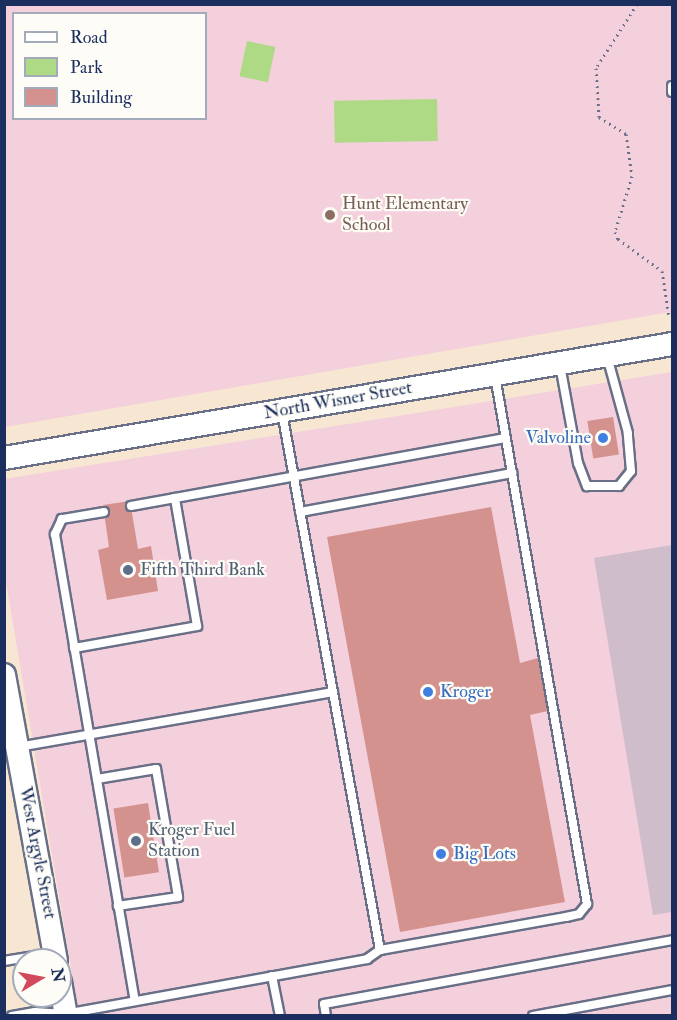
<!DOCTYPE html>
<html>
<head>
<meta charset="utf-8">
<style>
  body { margin:0 }
  #map { position:relative; width:677px; height:1020px; overflow:hidden; background:#f7e6d2; font-family:"IM FELL Double Pica",serif }
  div>[style] { position:absolute }
  [style*='--x'] { left:calc(var(--x)*1px); top:calc(var(--y)*1px); width:calc(var(--w)*1px); rotate:calc(var(--a)*1deg) }
  .built>* { inset:0; background:#f4cfdc }
  .industrial>* { inset:0; background:#d0bdcc }
  .green>* { inset:0; background:#aeda86; transform-origin:0 0 }
  .building>* { inset:0; background:#d4928f; transform-origin:0 0 }
  .path>* { height:3px; margin-top:-1.5px; transform-origin:0; background:repeating-linear-gradient(90deg,#686f87 0 1.5px,transparent 0 6px) }
  .roads { filter:drop-shadow(2px 0 #686f87) drop-shadow(-2px 0 #686f87) drop-shadow(0 2px #686f87) drop-shadow(0 -2px #686f87) }
  .lane>* { height:8px; margin:-4px; padding:0 4px; transform-origin:4px; border-radius:4px; background:#fff }
  .secondary>* { height:22px; margin:-11px; padding:0 11px; transform-origin:11px; border-radius:11px; background:#fff }
  .dots>* { width:16px; height:16px; translate:-50% -50%; box-sizing:border-box; border:3px solid #fdfcf7; border-radius:50% }
  span { translate:-50% -50%; white-space:nowrap; text-align:center; line-height:1.15; -webkit-text-stroke:4.5px #fdfcf7; paint-order:stroke }
  .education-label { font-size:18px; color:#785e54 }
  .left { translate:0 -50%; text-align:left }
  .street-label { font-size:18px; color:#1b2f5e }
  .shop-label { font-size:18px; color:#366cbe }
  .right { translate:-100% -50%; text-align:right }
  .service-label { font-size:18px; color:#4e5e75 }
  .frame { position:absolute; inset:0; border:6px solid #1b2f5e; pointer-events:none }
  .legend { position:absolute; left:12px; top:12px; width:195px; height:108px; box-sizing:border-box; background:#fdfcf7; border:2px solid #a3aaba; margin:0; padding:8px 10px; list-style:none; font-size:18px; color:#1b2f5e }
  .legend li { display:flex; align-items:center; gap:12px; height:30px }
  .legend b { width:30px; border:2px solid #a3aaba }
  .north { position:absolute; left:12px; top:948px; width:60px; height:60px; box-sizing:border-box; background:#fdfcf7; border:2px solid #a3aaba; border-radius:50%; rotate:80deg; font-size:16px; font-weight:700; line-height:24px; text-align:center; color:#1b2f5e }
  .north::after { content:''; display:block; margin:auto; width:21px; height:27px; background:#d1495b; clip-path:polygon(50% 0,100% 100%,50% 72%,0 100%) }
</style>
</head>
<body>
<div id="map">
  <div class="built">
    <i style="clip-path:polygon(evenodd,5px 5px,672px 5px,672px 325px,655px 206px,670px 312px,5px 427px,5px 5px,14px 14px,206px 14px,206px 118px,14px 118px,14px 14px)"></i>
    <i style="clip-path:polygon(672px 372px,672px 1015px,79px 1015px,5px 576px,4px 479px)"></i>
  </div>
  <div class="industrial">
    <i style="clip-path:polygon(672px 545px,672px 912px,653px 915px,594px 558px)"></i>
  </div>
  <div class="green">
    <i style="left:247px;top:41px;width:29px;height:36px;rotate:12deg"></i>
    <i style="left:437px;top:99px;width:42px;height:103px;rotate:89deg"></i>
  </div>
  <div class="building">
    <i style="left:613px;top:417px;width:38px;height:26px;rotate:81deg"></i>
    <i style="clip-path:polygon(130px 501px,138px 549px,151px 546px,158px 591px,107px 600px,98px 550px,109px 547px,103px 505px)"></i>
    <i style="clip-path:polygon(491px 507px,520px 663px,538px 658px,548px 711px,530px 715px,565px 902px,400px 932px,327px 537px)"></i>
    <i style="left:148px;top:803px;width:70px;height:35px;rotate:81deg"></i>
  </div>
  <div class="path">
    <i style="--x:637;--y:4;--w:76;--a:122.6"></i>
    <i style="--x:596;--y:68;--w:49;--a:86.5"></i>
    <i style="--x:599;--y:117;--w:32;--a:32"></i>
    <i style="--x:626;--y:134;--w:42;--a:81.9"></i>
    <i style="--x:632;--y:176;--w:59;--a:106.9"></i>
    <i style="--x:615;--y:232;--w:8;--a:67"></i>
    <i style="--x:618;--y:239;--w:54;--a:36"></i>
    <i style="--x:662;--y:271;--w:46;--a:81.2"></i>
  </div>
  <div class="roads">
    <div class="lane">
      <i style="--x:672;--y:86;--w:6;--a:90"></i>
      <i style="--x:560;--y:365;--w:100;--a:79.6"></i>
      <i style="--x:578;--y:463;--w:25;--a:69"></i>
      <i style="--x:587;--y:486;--w:32;--a:0"></i>
      <i style="--x:619;--y:486;--w:19;--a:-51"></i>
      <i style="--x:631;--y:471;--w:38;--a:-95"></i>
      <i style="--x:628;--y:433;--w:80;--a:-105.3"></i>
      <i style="--x:282;--y:412;--w:547;--a:79.68"></i>
      <i style="--x:131;--y:506;--w:45;--a:-10.3"></i>
      <i style="--x:104;--y:512;--w:43;--a:170.5"></i>
      <i style="--x:62;--y:519;--w:17;--a:115"></i>
      <i style="--x:55;--y:534;--w:473;--a:80.3"></i>
      <i style="--x:300;--y:512;--w:216;--a:-10.4"></i>
      <i style="--x:74;--y:648;--w:125;--a:-10.1"></i>
      <i style="--x:197;--y:626;--w:130;--a:-99.8"></i>
      <i style="--x:175;--y:498;--w:336;--a:-10.3"></i>
      <i style="--x:18;--y:747;--w:320;--a:-9.9"></i>
      <i style="--x:97;--y:779;--w:60;--a:-9.6"></i>
      <i style="--x:156;--y:769;--w:130;--a:80.2"></i>
      <i style="--x:178;--y:897;--w:61;--a:171.5"></i>
      <i style="--x:4;--y:961;--w:50;--a:-9.3"></i>
      <i style="--x:272;--y:976;--w:41;--a:78.7"></i>
      <i style="--x:12;--y:1016;--w:23;--a:-10"></i>
      <i style="--x:35;--y:1012;--w:30;--a:4"></i>
      <i style="--x:65;--y:1014;--w:307;--a:-10.3"></i>
      <i style="--x:367;--y:959;--w:16;--a:-35"></i>
      <i style="--x:380;--y:950;--w:189;--a:-10.1"></i>
      <i style="--x:566;--y:917;--w:13;--a:-13"></i>
      <i style="--x:579;--y:914;--w:13;--a:-51"></i>
      <i style="--x:587;--y:904;--w:536;--a:-99.88"></i>
      <i style="--x:326;--y:1016;--w:12;--a:-99"></i>
      <i style="--x:324;--y:1004;--w:354;--a:-10.4"></i>
      <i style="--x:533;--y:1016;--w:141;--a:-10.6"></i>
    </div>
    <div class="secondary">
      <i style="--x:4;--y:458;--w:678;--a:-9.68"></i>
      <i style="--x:4;--y:675;--w:290;--a:79.7"></i>
      <i style="--x:60;--y:982;--w:35;--a:80"></i>
    </div>
  </div>
  <div class="dots">
    <i style="left:330px;top:215px;background:#8d6e63"></i>
    <i style="left:603px;top:438px;background:#3f7fe0"></i>
    <i style="left:128px;top:570px;background:#5c6f8a"></i>
    <i style="left:428px;top:692px;background:#3f7fe0"></i>
    <i style="left:136px;top:841px;background:#5c6f8a"></i>
    <i style="left:441px;top:854px;background:#3f7fe0"></i>
  </div>
  <div class="education-label">
    <span class="left" style="left:342px;top:215px">Hunt Elementary<br>School</span>
  </div>
  <div class="street-label">
    <span style="left:338px;top:401px;rotate:-10deg">North Wisner Street</span>
    <span style="left:37px;top:853px;rotate:79deg">West Argyle Street</span>
  </div>
  <div class="shop-label">
    <span class="right" style="left:591px;top:438px">Valvoline</span>
    <span class="left" style="left:440px;top:692px">Kroger</span>
    <span class="left" style="left:453px;top:854px">Big Lots</span>
  </div>
  <div class="service-label">
    <span class="left" style="left:140px;top:570px">Fifth Third Bank</span>
    <span class="left" style="left:148px;top:841px">Kroger Fuel<br>Station</span>
  </div>
  <div class="frame"></div>
  <ul class="legend">
  <li><b style="height:8px;background:#fff"></b>Road</li>
  <li><b style="height:16px;background:#aeda86"></b>Park</li>
  <li><b style="height:16px;background:#d4928f"></b>Building</li>
  </ul>
  <div class="north">N</div>
</div>
</body>
</html>
